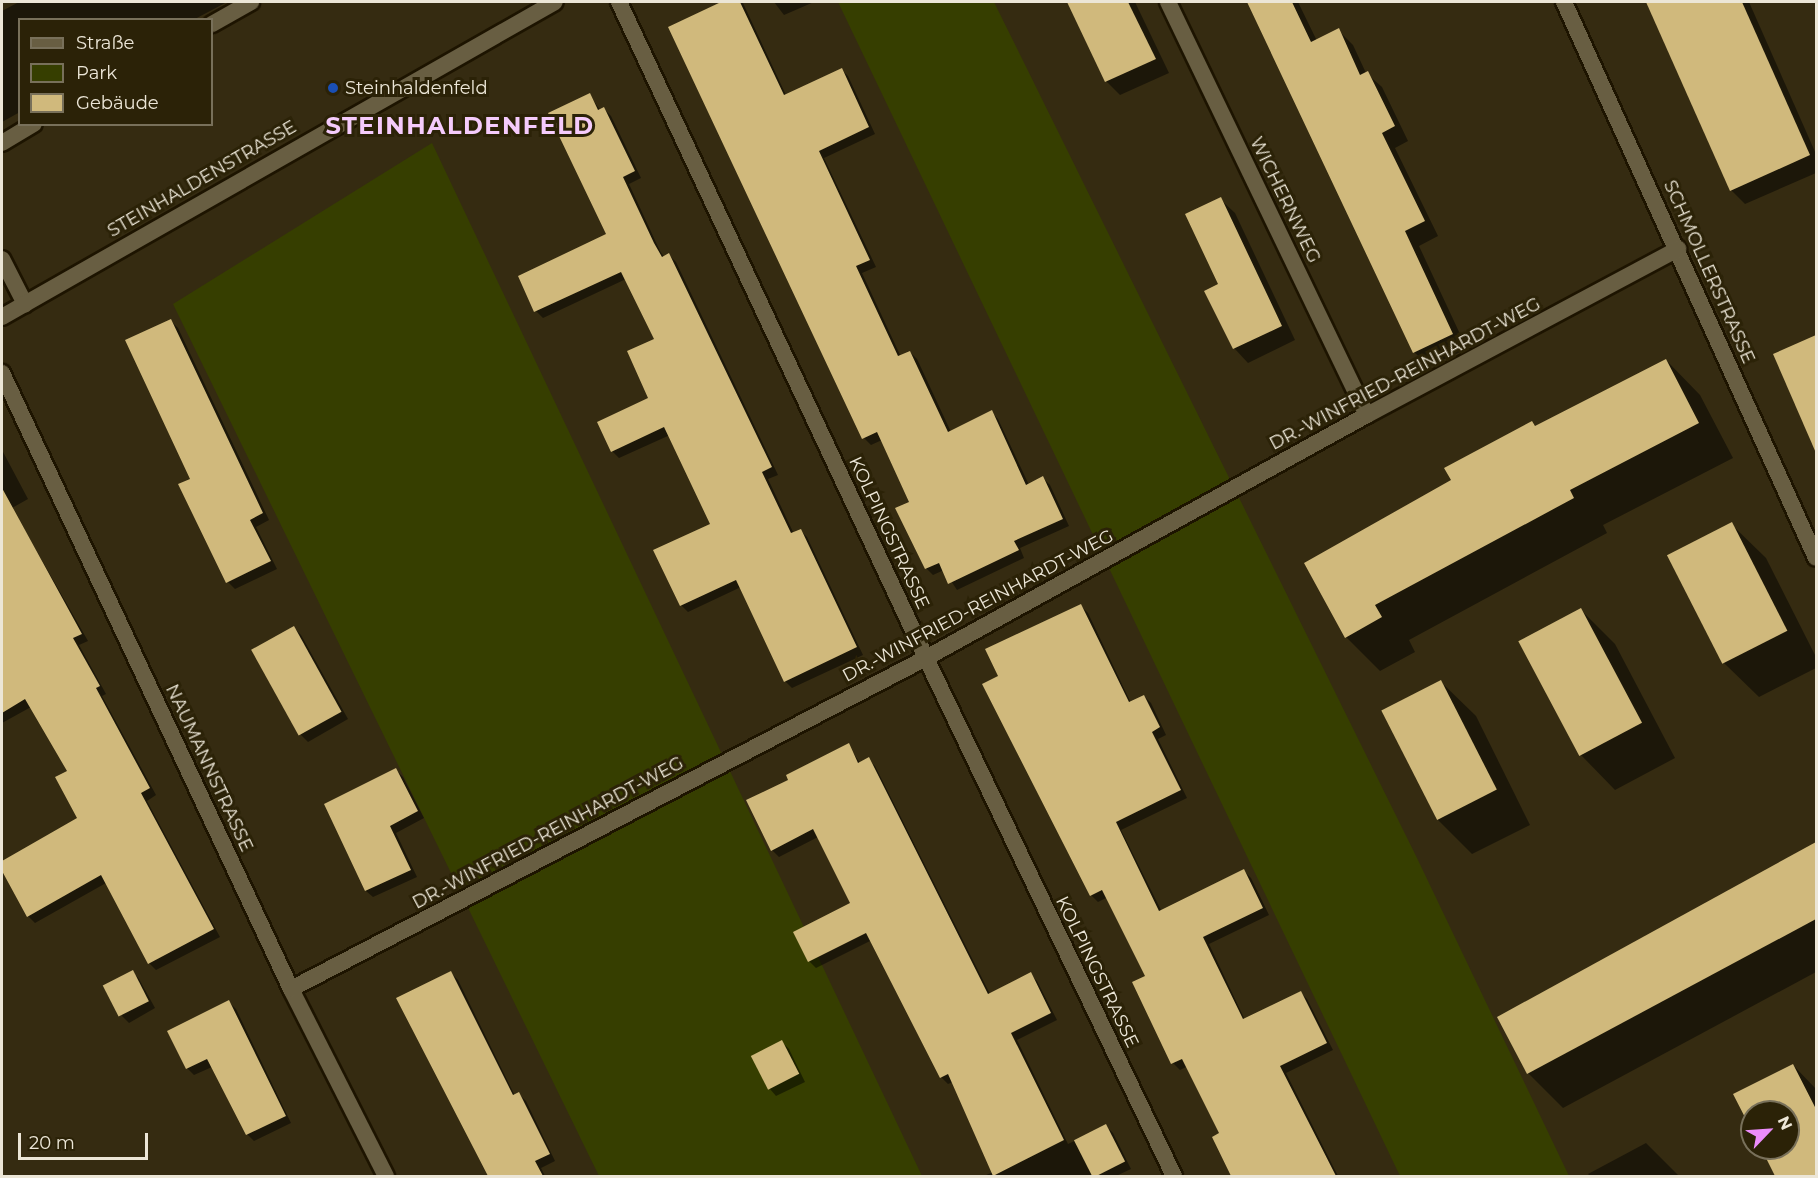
<!DOCTYPE html>
<html>
<head>
<meta charset="utf-8">
<style>
  body { margin:0 }
  #map { position:relative; width:1818px; height:1178px; overflow:hidden; background:#352b11; font-family:Montserrat,sans-serif }
  div>[style] { position:absolute }
  [style*='--x'] { left:calc(var(--x)*1px); top:calc(var(--y)*1px); width:calc(var(--w)*1px); rotate:calc(var(--a)*1deg) }
  .green>* { inset:0; background:#363e00 }
  .shadow>* { inset:0; background:#0007 }
  .building>* { inset:0; background:#d0b97c; transform-origin:0 0 }
  .roads { filter:drop-shadow(2px 0 #1d1400) drop-shadow(-2px 0 #1d1400) drop-shadow(0 2px #1d1400) drop-shadow(0 -2px #1d1400) }
  .minor>* { height:16px; margin:-8px; padding:0 8px; transform-origin:8px; border-radius:8px; background:#685e42 }
  .tertiary>* { height:16px; margin:-8px; padding:0 8px; transform-origin:8px; border-radius:8px; background:#685e42 }
  .dots>* { width:16px; height:16px; translate:-50% -50%; box-sizing:border-box; border:3px solid #2b2207; border-radius:50% }
  span { translate:-50% -50%; white-space:nowrap; text-align:center; line-height:1.15; -webkit-text-stroke:6px #2b2207; paint-order:stroke }
  .poi-label { font-size:18px; color:#ece6d7 }
  .left { translate:0 -50%; text-align:left }
  .street-label { font-size:18px; color:#ece6d7 }
  .district-label { font-size:24px; color:#f5cbfc; font-weight:700; letter-spacing:1.5px }
  .frame { position:absolute; inset:0; border:3px solid #ece6d7; pointer-events:none }
  .legend { position:absolute; left:18px; top:18px; width:195px; height:108px; box-sizing:border-box; background:#2b2207; border:2px solid #78705a; margin:0; padding:8px 10px; list-style:none; font-size:18px; color:#ece6d7 }
  .legend li { display:flex; align-items:center; gap:12px; height:30px }
  .legend b { width:30px; border:2px solid #78705a }
  .north { position:absolute; left:1740px; top:1100px; width:60px; height:60px; box-sizing:border-box; background:#2b2207; border:2px solid #78705a; border-radius:50%; rotate:65deg; font-size:16px; font-weight:700; line-height:24px; text-align:center; color:#ece6d7 }
  .north::after { content:''; display:block; margin:auto; width:21px; height:27px; background:#ec8cfb; clip-path:polygon(50% 0,100% 100%,50% 72%,0 100%) }
  .scale { position:absolute; left:18px; top:1133px; width:130px; height:27px; box-sizing:border-box; border:3px solid #ece6d7; border-top:0; padding-left:8px; font-size:18px; line-height:21px; white-space:nowrap; color:#ece6d7; -webkit-text-stroke:4px #2b2207; paint-order:stroke }
</style>
</head>
<body>
<div id="map">
  <div class="green">
    <i style="clip-path:polygon(838px 2px,994px 2px,1417px 858px,1569px 1176px,1400px 1176px)"></i>
    <i style="clip-path:polygon(432px 143px,922px 1176px,599px 1176px,173px 304px)"></i>
  </div>
  <div class="shadow">
    <i style="clip-path:polygon(19px 2px,227px 2px,193px 20px,20px 20px,20px 112px,2px 122px,2px 11px)"></i>
    <i style="clip-path:polygon(725px 2px,743px 3px,786px 95px,841px 69px,848px 76px,875px 134px,824px 158px,876px 267px,862px 273px,901px 357px,910px 352px,917px 359px,951px 432px,991px 412px,998px 419px,1029px 485px,1043px 478px,1050px 485px,1069px 526px,1020px 548px,1024px 558px,957px 590px,944px 570px,933px 575px,926px 568px,911px 503px,882px 440px,871px 445px,864px 438px,670px 27px)"></i>
    <i style="clip-path:polygon(774px 2px,814px 2px,784px 15px)"></i>
    <i style="clip-path:polygon(1068px 2px,1135px 2px,1169px 73px,1120px 95px,1106px 81px)"></i>
    <i style="clip-path:polygon(1248px 2px,1298px 2px,1317px 41px,1338px 30px,1353px 45px,1366px 73px,1382px 87px,1408px 141px,1395px 148px,1438px 236px,1419px 246px,1467px 349px,1429px 366px,1414px 352px)"></i>
    <i style="clip-path:polygon(1648px 2px,1749px 2px,1816px 154px,1816px 173px,1745px 204px,1731px 190px)"></i>
    <i style="clip-path:polygon(589px 95px,601px 111px,604px 109px,611px 116px,641px 178px,629px 184px,660px 251px,664px 257px,669px 255px,676px 262px,778px 475px,768px 479px,794px 534px,800px 530px,807px 537px,863px 655px,792px 688px,785px 681px,741px 587px,688px 612px,681px 605px,712px 525px,670px 435px,619px 458px,612px 451px,650px 398px,656px 339px,626px 279px,543px 318px,536px 311px,608px 234px)"></i>
    <i style="clip-path:polygon(1220px 199px,1235px 213px,1295px 340px,1248px 363px,1234px 348px,1220px 285px)"></i>
    <i style="clip-path:polygon(171px 321px,178px 328px,269px 520px,256px 527px,277px 569px,235px 589px,228px 582px,180px 485px,192px 479px)"></i>
    <i style="clip-path:polygon(1816px 336px,1816px 431px,1802px 416px,1775px 355px)"></i>
    <i style="clip-path:polygon(1666px 360px,1700px 395px,1733px 458px,1603px 525px,1607px 533px,1409px 640px,1415px 652px,1380px 671px,1346px 637px,1453px 481px,1532px 423px,1536px 427px)"></i>
    <i style="clip-path:polygon(2px 450px,28px 499px,12px 508px,88px 641px,79px 645px,106px 694px,102px 696px,156px 795px,147px 801px,220px 937px,156px 970px,149px 963px,106px 883px,35px 923px,28px 916px,2px 868px,2px 863px,79px 819px,69px 772px,31px 707px,2px 723px)"></i>
    <i style="clip-path:polygon(1731px 524px,1766px 558px,1816px 657px,1816px 668px,1759px 697px,1724px 663px)"></i>
    <i style="clip-path:polygon(1081px 606px,1088px 613px,1131px 703px,1144px 696px,1151px 703px,1166px 735px,1158px 739px,1187px 798px,1121px 830px,1162px 912px,1244px 871px,1251px 878px,1269px 915px,1209px 944px,1245px 1020px,1300px 992px,1307px 999px,1333px 1050px,1286px 1073px,1338px 1176px,1234px 1176px,1214px 1138px,1221px 1134px,1188px 1066px,1180px 1070px,1173px 1063px,1147px 977px,1108px 897px,1098px 902px,1091px 895px,1000px 677px)"></i>
    <i style="clip-path:polygon(1580px 609px,1615px 644px,1675px 758px,1615px 790px,1581px 755px)"></i>
    <i style="clip-path:polygon(294px 628px,301px 635px,348px 719px,308px 742px,301px 735px)"></i>
    <i style="clip-path:polygon(1441px 682px,1476px 716px,1530px 825px,1472px 854px,1438px 820px,1383px 711px)"></i>
    <i style="clip-path:polygon(848px 745px,860px 763px,868px 759px,875px 766px,990px 994px,1030px 974px,1037px 981px,1057px 1020px,1017px 1040px,1068px 1144px,1106px 1126px,1113px 1133px,1131px 1169px,1116px 1176px,984px 1176px,993px 1172px,953px 1082px,948px 1084px,941px 1077px,872px 940px,816px 968px,809px 961px,852px 904px,818px 837px,779px 857px,772px 850px,790px 780px)"></i>
    <i style="clip-path:polygon(396px 770px,403px 777px,424px 818px,396px 833px,417px 877px,373px 897px,366px 891px)"></i>
    <i style="clip-path:polygon(1816px 845px,1816px 972px,1563px 1108px,1528px 1073px,1499px 1017px)"></i>
    <i style="clip-path:polygon(133px 972px,139px 979px,155px 1008px,129px 1023px,122px 1016px)"></i>
    <i style="clip-path:polygon(451px 973px,458px 980px,515px 1096px,519px 1094px,526px 1101px,555px 1161px,541px 1168px,545px 1176px,489px 1176px,398px 998px)"></i>
    <i style="clip-path:polygon(229px 1002px,236px 1009px,291px 1123px,254px 1141px,247px 1134px,212px 1067px,194px 1075px,187px 1068px,169px 1032px)"></i>
    <i style="clip-path:polygon(782px 1042px,789px 1049px,805px 1082px,776px 1096px,770px 1089px)"></i>
    <i style="clip-path:polygon(1793px 1065px,1816px 1089px,1816px 1176px,1777px 1176px,1762px 1148px,1788px 1148px,1788px 1112px,1752px 1112px,1752px 1128px,1735px 1095px)"></i>
    <i style="clip-path:polygon(1646px 1143px,1679px 1176px,1590px 1176px,1588px 1174px)"></i>
  </div>
  <div class="building">
    <i style="clip-path:polygon(721px 2px,740px 2px,784px 95px,842px 68px,869px 127px,819px 151px,870px 260px,856px 266px,898px 356px,910px 351px,948px 432px,992px 410px,1026px 485px,1043px 476px,1063px 519px,1014px 541px,1019px 550px,948px 584px,939px 563px,925px 569px,895px 508px,909px 502px,877px 432px,862px 439px,668px 27px)"></i>
    <i style="clip-path:polygon(1067px 2px,1128px 2px,1156px 59px,1105px 82px)"></i>
    <i style="clip-path:polygon(1247px 2px,1292px 2px,1311px 42px,1339px 28px,1360px 75px,1368px 71px,1395px 126px,1382px 133px,1425px 221px,1405px 231px,1453px 334px,1413px 353px)"></i>
    <i style="clip-path:polygon(1646px 2px,1742px 2px,1810px 155px,1730px 191px)"></i>
    <i style="clip-path:polygon(590px 93px,598px 110px,604px 107px,635px 171px,623px 177px,654px 243px,662px 257px,669px 253px,772px 467px,762px 472px,791px 533px,801px 529px,857px 647px,784px 682px,736px 580px,680px 606px,653px 550px,710px 524px,664px 427px,611px 452px,597px 422px,648px 398px,627px 351px,654px 339px,621px 272px,534px 312px,518px 276px,606px 234px,548px 113px)"></i>
    <i style="clip-path:polygon(1221px 197px,1282px 326px,1233px 349px,1204px 291px,1218px 284px,1185px 214px)"></i>
    <i style="clip-path:polygon(171px 319px,263px 513px,250px 520px,271px 561px,226px 583px,178px 484px,190px 479px,125px 340px)"></i>
    <i style="clip-path:polygon(1816px 335px,1816px 453px,1773px 354px)"></i>
    <i style="clip-path:polygon(1666px 359px,1699px 423px,1570px 490px,1574px 498px,1375px 605px,1382px 617px,1345px 638px,1304px 563px,1451px 480px,1444px 468px,1532px 421px,1535px 426px)"></i>
    <i style="clip-path:polygon(2px 488px,82px 634px,73px 638px,100px 686px,96px 688px,150px 788px,141px 793px,214px 929px,148px 964px,101px 875px,27px 917px,2px 871px,2px 861px,77px 818px,55px 777px,67px 771px,25px 699px,2px 713px)"></i>
    <i style="left:1732px;top:522px;width:122px;height:73px;rotate:63deg"></i>
    <i style="clip-path:polygon(1081px 604px,1129px 702px,1144px 695px,1160px 727px,1152px 732px,1181px 790px,1116px 822px,1159px 911px,1244px 869px,1263px 908px,1203px 937px,1243px 1019px,1301px 991px,1327px 1043px,1280px 1066px,1336px 1176px,1231px 1176px,1212px 1137px,1219px 1133px,1182px 1059px,1171px 1064px,1132px 982px,1145px 976px,1102px 890px,1090px 896px,982px 684px,998px 676px,985px 649px)"></i>
    <i style="left:1581px;top:608px;width:130px;height:71px;rotate:62deg"></i>
    <i style="left:294px;top:626px;width:98px;height:49px;rotate:61deg"></i>
    <i style="left:1441px;top:680px;width:123px;height:67px;rotate:63deg"></i>
    <i style="clip-path:polygon(849px 743px,858px 763px,869px 757px,988px 994px,1031px 972px,1051px 1013px,1011px 1033px,1064px 1140px,993px 1176px,948px 1074px,940px 1078px,866px 933px,808px 962px,793px 932px,850px 903px,813px 829px,771px 851px,746px 800px,788px 780px,786px 775px)"></i>
    <i style="clip-path:polygon(396px 768px,418px 811px,390px 826px,411px 870px,365px 891px,324px 804px)"></i>
    <i style="clip-path:polygon(1816px 842px,1816px 919px,1527px 1074px,1497px 1017px)"></i>
    <i style="left:133px;top:970px;width:35px;height:34px;rotate:63deg"></i>
    <i style="clip-path:polygon(451px 971px,513px 1095px,519px 1092px,550px 1154px,535px 1161px,543px 1176px,488px 1176px,396px 998px)"></i>
    <i style="clip-path:polygon(229px 1000px,286px 1116px,246px 1135px,207px 1059px,186px 1069px,167px 1031px)"></i>
    <i style="left:782px;top:1040px;width:38px;height:35px;rotate:63deg"></i>
    <i style="clip-path:polygon(1793px 1064px,1816px 1109px,1816px 1176px,1775px 1176px,1761px 1148px,1788px 1148px,1788px 1112px,1752px 1112px,1752px 1131px,1733px 1094px)"></i>
    <i style="left:1106px;top:1124px;width:42px;height:36px;rotate:63deg"></i>
  </div>
  <div class="roads">
    <div class="minor">
      <i style="--x:619;--y:2;--w:724;--a:64.92"></i>
      <i style="--x:926;--y:658;--w:574;--a:64.42"></i>
      <i style="--x:1168;--y:2;--w:458;--a:64.3"></i>
      <i style="--x:1564;--y:2;--w:610;--a:65.62"></i>
      <i style="--x:212;--y:24;--w:45;--a:-29.4"></i>
      <i style="--x:2;--y:143;--w:37;--a:-31"></i>
      <i style="--x:2;--y:259;--w:51;--a:62.9"></i>
      <i style="--x:2;--y:373;--w:680;--a:64.87"></i>
      <i style="--x:291;--y:989;--w:210;--a:63.1"></i>
      <i style="--x:291;--y:989;--w:716;--a:-27.53"></i>
      <i style="--x:926;--y:658;--w:504;--a:-28.86"></i>
      <i style="--x:1367;--y:415;--w:353;--a:-28.1"></i>
    </div>
    <div class="tertiary">
      <i style="--x:2;--y:317;--w:636;--a:-29.67"></i>
    </div>
  </div>
  <div class="dots">
    <i style="left:333px;top:88px;background:#1a4fb4"></i>
  </div>
  <div class="poi-label">
    <span class="left" style="left:345px;top:88px">Steinhaldenfeld</span>
  </div>
  <div class="street-label">
    <span style="left:202px;top:179px;rotate:-30deg">STEINHALDENSTRASSE</span>
    <span style="left:1285px;top:200px;rotate:64deg">WICHERNWEG</span>
    <span style="left:1709px;top:272px;rotate:66deg">SCHMOLLERSTRASSE</span>
    <span style="left:1405px;top:374px;rotate:-28deg">DR.-WINFRIED-REINHARDT-WEG</span>
    <span style="left:889px;top:533px;rotate:65deg">KOLPINGSTRASSE</span>
    <span style="left:978px;top:606px;rotate:-28deg">DR.-WINFRIED-REINHARDT-WEG</span>
    <span style="left:209px;top:768px;rotate:65deg">NAUMANNSTRASSE</span>
    <span style="left:548px;top:833px;rotate:-28deg">DR.-WINFRIED-REINHARDT-WEG</span>
    <span style="left:1097px;top:972px;rotate:64deg">KOLPINGSTRASSE</span>
  </div>
  <div class="district-label">
    <span style="left:460px;top:126px">STEINHALDENFELD</span>
  </div>
  <div class="frame"></div>
  <ul class="legend">
  <li><b style="height:8px;background:#685e42"></b>Straße</li>
  <li><b style="height:16px;background:#363e00"></b>Park</li>
  <li><b style="height:16px;background:#d0b97c"></b>Gebäude</li>
  </ul>
  <div class="north">N</div>
  <div class="scale">20 m</div>
</div>
</body>
</html>
